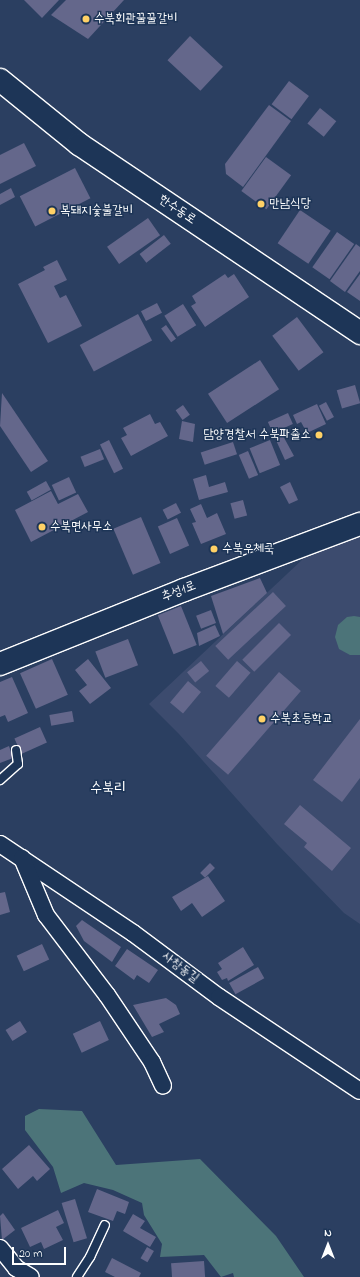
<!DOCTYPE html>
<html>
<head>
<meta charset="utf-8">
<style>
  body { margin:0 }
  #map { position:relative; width:360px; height:1277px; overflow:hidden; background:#2b3f61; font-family:"Indie Flower","Poor Story",sans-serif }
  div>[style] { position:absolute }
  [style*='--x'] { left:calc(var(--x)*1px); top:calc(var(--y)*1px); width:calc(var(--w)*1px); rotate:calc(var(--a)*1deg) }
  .built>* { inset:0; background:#3c4b6e }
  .green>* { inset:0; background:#4c7479 }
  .building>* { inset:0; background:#64678b; transform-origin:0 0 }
  .roads { filter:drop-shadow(1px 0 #fff) drop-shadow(-1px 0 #fff) drop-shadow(0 1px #fff) drop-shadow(0 -1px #fff) }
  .lane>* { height:8px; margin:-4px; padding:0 4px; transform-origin:4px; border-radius:4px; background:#1d3557 }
  .street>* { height:16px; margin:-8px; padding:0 8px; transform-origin:8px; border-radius:8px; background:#1d3557 }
  .secondary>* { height:22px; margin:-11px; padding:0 11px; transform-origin:11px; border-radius:11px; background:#1d3557 }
  .dots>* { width:11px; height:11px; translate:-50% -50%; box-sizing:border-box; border:2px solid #1d3557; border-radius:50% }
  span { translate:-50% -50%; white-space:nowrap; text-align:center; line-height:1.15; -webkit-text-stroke:3px #1d3557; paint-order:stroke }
  .poi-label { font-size:13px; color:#fff }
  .left { translate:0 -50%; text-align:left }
  .right { translate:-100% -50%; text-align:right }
  .street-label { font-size:13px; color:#fff }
  .quarter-label { font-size:15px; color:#fff }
  .north { position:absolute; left:308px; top:1225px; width:40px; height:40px; -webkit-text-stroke:3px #1d3557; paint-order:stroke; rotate:0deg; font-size:11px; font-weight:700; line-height:16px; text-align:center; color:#fff }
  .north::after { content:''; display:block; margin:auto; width:14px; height:18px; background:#fff; clip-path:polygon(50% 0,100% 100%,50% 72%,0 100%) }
  .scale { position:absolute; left:12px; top:1247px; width:54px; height:18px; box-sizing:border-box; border:2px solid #fff; border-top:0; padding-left:5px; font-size:12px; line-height:14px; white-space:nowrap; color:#fff; -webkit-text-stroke:3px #1d3557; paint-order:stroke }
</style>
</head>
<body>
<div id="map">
  <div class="built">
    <i style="clip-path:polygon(360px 536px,360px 924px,344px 913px,277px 844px,179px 734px,149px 704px,304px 558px)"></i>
  </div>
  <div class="green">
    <i style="clip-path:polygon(354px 616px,360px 617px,360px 655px,350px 655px,339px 649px,335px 637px,338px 625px,347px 617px)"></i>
    <i style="clip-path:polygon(39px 1109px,82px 1111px,116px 1165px,200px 1159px,276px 1236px,304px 1277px,234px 1277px,233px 1273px,221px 1277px,204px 1255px,160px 1257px,162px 1244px,144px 1215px,142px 1203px,113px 1190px,84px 1183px,61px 1193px,53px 1167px,25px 1130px,25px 1116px)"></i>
  </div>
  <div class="building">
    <i style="clip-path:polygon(24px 0,59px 0,42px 18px)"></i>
    <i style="clip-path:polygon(66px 0,124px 0,88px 39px,51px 15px)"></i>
    <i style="left:190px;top:36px;width:45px;height:33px;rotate:43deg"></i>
    <i style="left:289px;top:81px;width:25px;height:29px;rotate:37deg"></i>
    <i style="clip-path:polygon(269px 105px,291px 121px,243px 187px,226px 174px,225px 164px)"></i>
    <i style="left:320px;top:108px;width:21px;height:20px;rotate:39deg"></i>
    <i style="clip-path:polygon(24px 143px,36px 166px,0 184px,0 155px)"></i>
    <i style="left:266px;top:157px;width:31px;height:42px;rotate:36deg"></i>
    <i style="left:75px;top:168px;width:34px;height:62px;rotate:63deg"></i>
    <i style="clip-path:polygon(11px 188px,15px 197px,0 205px,0 194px)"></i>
    <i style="left:300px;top:210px;width:37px;height:40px;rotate:34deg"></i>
    <i style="left:148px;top:218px;width:21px;height:50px;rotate:55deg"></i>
    <i style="left:337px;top:232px;width:21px;height:43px;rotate:35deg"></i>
    <i style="left:164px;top:235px;width:11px;height:31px;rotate:52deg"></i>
    <i style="clip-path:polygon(356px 244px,360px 247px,360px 271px,345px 292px,330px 281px)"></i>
    <i style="clip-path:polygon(57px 260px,67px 280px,54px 286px,60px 298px,66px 295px,82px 326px,48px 343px,18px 284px,45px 270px,43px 267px)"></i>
    <i style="clip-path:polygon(225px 274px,228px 278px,234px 274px,249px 297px,205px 327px,191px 306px,196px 303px,192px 296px)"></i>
    <i style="clip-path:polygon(360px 274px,360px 301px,347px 292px)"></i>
    <i style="left:157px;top:303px;width:11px;height:18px;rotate:63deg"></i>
    <i style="left:183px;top:304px;width:25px;height:22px;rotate:58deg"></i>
    <i style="left:138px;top:314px;width:30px;height:66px;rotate:62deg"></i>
    <i style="left:297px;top:317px;width:44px;height:31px;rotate:53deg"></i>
    <i style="left:166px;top:325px;width:17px;height:6px;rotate:54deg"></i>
    <i style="left:260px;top:360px;width:35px;height:62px;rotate:57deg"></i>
    <i style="left:355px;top:385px;width:19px;height:19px;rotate:74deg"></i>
    <i style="clip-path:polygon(2px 393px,48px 461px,31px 472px,0 426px)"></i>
    <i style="left:326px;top:402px;width:17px;height:8px;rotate:62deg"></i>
    <i style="clip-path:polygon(317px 404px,326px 424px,307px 433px,301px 422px,297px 424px,293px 415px)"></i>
    <i style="left:183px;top:405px;width:12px;height:9px;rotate:55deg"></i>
    <i style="left:288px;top:413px;width:12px;height:22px;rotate:66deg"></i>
    <i style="clip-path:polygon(150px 414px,155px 424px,160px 422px,168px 436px,131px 456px,121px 438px,127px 435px,123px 428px)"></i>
    <i style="clip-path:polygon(182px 421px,195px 424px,193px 442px,179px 439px)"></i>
    <i style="clip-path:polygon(282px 434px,294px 456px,285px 460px,275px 438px)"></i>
    <i style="left:109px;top:440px;width:32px;height:10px;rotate:64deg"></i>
    <i style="left:270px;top:440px;width:27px;height:22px;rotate:68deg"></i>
    <i style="left:233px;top:442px;width:13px;height:34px;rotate:72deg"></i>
    <i style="left:100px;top:449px;width:11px;height:21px;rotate:68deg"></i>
    <i style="left:248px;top:451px;width:26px;height:10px;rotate:67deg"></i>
    <i style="clip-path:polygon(206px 475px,209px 487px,225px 482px,228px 492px,199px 500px,193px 479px)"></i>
    <i style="left:69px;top:477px;width:17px;height:19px;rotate:65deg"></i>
    <i style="left:46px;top:481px;width:10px;height:22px;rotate:61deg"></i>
    <i style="clip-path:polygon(290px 482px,298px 500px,289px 504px,280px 487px)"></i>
    <i style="clip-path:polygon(51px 491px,58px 504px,78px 494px,88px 512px,31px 542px,15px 510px)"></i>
    <i style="left:243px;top:500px;width:16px;height:13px;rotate:75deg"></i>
    <i style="left:176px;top:503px;width:11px;height:15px;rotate:63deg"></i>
    <i style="clip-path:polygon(201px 504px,207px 518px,217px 513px,226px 534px,201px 544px,192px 523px,196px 522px,190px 509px)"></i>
    <i style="left:141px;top:517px;width:50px;height:30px;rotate:67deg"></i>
    <i style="left:177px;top:518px;width:30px;height:21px;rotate:66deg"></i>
    <i style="clip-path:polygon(260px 578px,267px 593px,223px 634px,211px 596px)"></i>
    <i style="left:273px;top:592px;width:19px;height:79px;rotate:47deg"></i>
    <i style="left:181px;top:606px;width:42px;height:25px;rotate:68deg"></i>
    <i style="left:211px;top:610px;width:14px;height:16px;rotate:69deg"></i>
    <i style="left:279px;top:623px;width:17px;height:52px;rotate:45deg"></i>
    <i style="clip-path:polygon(215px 625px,220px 636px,199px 646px,197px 633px)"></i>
    <i style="left:128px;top:639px;width:28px;height:35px;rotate:69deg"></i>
    <i style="left:52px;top:659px;width:39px;height:35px;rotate:66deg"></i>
    <i style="clip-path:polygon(88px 659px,111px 688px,90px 704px,79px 691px,87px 685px,75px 670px)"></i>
    <i style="left:201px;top:661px;width:13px;height:18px;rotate:51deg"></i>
    <i style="left:237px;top:661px;width:18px;height:33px;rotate:41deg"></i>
    <i style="left:279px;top:672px;width:29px;height:111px;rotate:41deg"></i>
    <i style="clip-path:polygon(12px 677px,28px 713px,8px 722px,5px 715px,0 717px,0 682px)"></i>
    <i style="left:188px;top:681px;width:17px;height:28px;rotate:40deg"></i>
    <i style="left:72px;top:711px;width:11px;height:23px;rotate:80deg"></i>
    <i style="clip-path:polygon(360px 719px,360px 778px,342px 802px,313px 780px)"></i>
    <i style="left:40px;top:727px;width:17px;height:28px;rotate:66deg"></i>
    <i style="clip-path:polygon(9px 746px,13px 758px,0 763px,0 750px)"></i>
    <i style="clip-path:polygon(300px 805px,351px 848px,332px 871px,304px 847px,307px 843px,284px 824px)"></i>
    <i style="left:210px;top:863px;width:7px;height:14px;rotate:45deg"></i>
    <i style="clip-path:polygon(208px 876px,225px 901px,202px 917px,192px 903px,181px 911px,172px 897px)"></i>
    <i style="clip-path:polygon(5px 892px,10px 912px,0 915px,0 893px)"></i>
    <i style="clip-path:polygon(82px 920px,121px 947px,112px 962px,84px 941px,76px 926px)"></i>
    <i style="left:42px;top:944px;width:17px;height:28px;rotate:65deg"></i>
    <i style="clip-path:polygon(243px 947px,254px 965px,228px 981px,227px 978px,222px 980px,217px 972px,222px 969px,218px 963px)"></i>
    <i style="clip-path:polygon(127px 949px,158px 970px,149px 983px,137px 975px,134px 980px,115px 966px)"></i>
    <i style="left:258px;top:967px;width:13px;height:33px;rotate:61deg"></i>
    <i style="clip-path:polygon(166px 998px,176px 1005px,180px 1014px,159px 1024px,164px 1032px,152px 1037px,133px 1005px)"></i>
    <i style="left:20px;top:1021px;width:13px;height:17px;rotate:58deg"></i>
    <i style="left:100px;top:1021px;width:21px;height:30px;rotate:65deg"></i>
    <i style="clip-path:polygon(29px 1145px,50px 1169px,37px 1181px,33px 1176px,18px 1189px,2px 1169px)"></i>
    <i style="clip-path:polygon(97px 1189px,129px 1202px,125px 1214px,117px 1211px,113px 1221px,88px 1212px)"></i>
    <i style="left:75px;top:1199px;width:41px;height:14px;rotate:73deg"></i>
    <i style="clip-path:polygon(58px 1210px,64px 1223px,56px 1227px,63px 1240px,44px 1249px,41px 1242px,30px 1247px,21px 1228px)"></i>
    <i style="clip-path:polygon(3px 1213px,15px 1230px,2px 1240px,0 1216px)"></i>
    <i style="clip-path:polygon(133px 1214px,145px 1221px,140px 1228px,156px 1237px,150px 1247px,123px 1231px)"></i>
    <i style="left:147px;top:1247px;width:8px;height:13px;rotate:30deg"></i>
    <i style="clip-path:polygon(112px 1258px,141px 1273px,139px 1277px,115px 1277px,105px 1272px)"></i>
    <i style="left:204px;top:1261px;width:16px;height:33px;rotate:86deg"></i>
  </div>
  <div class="roads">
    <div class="lane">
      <i style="--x:0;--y:780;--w:24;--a:-42"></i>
      <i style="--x:18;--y:764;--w:14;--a:-98"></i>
      <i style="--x:77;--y:1277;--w:24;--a:-57"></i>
      <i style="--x:90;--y:1257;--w:35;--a:-65"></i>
    </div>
    <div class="street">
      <i style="--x:0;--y:844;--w:160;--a:33.8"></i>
      <i style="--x:133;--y:933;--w:107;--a:36.7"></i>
      <i style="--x:219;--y:997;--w:169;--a:33.7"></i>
      <i style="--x:22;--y:858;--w:62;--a:67.2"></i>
      <i style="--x:46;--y:915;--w:101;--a:52.7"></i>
      <i style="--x:107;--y:995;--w:81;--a:56.1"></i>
      <i style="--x:152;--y:1062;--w:26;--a:65"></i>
      <i style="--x:0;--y:1248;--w:26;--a:51"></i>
      <i style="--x:16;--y:1268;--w:17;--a:31"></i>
    </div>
    <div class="secondary">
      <i style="--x:0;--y:80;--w:102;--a:39"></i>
      <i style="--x:79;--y:144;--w:339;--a:33.9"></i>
      <i style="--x:0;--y:664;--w:198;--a:-21.9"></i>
      <i style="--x:184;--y:590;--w:188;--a:-20.6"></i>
    </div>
  </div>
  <div class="dots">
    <i style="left:86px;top:19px;background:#ffd166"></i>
    <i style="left:261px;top:204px;background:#ffd166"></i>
    <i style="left:52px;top:211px;background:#ffd166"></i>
    <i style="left:319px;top:435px;background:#ffd166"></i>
    <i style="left:42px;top:527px;background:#ffd166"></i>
    <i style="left:214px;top:549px;background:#ffd166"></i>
    <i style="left:262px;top:719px;background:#ffd166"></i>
  </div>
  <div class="poi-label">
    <span class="left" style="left:94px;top:19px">수북회관꿀꿀갈비</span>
    <span class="left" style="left:269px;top:204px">만남식당</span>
    <span class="left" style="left:60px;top:211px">복돼지숯불갈비</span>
    <span class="right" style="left:311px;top:435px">담양경찰서 수북파출소</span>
    <span class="left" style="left:50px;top:527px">수북면사무소</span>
    <span class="left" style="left:222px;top:549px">수북우체국</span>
    <span class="left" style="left:270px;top:719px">수북초등학교</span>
  </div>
  <div class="street-label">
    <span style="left:177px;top:210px;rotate:34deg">한수동로</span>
    <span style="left:179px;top:592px;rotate:-21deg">추성1로</span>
    <span style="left:180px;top:968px;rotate:37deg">사창동길</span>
  </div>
  <div class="quarter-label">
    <span style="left:108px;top:789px">수북리</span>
  </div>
  <div class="north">N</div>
  <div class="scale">20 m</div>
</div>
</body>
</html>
